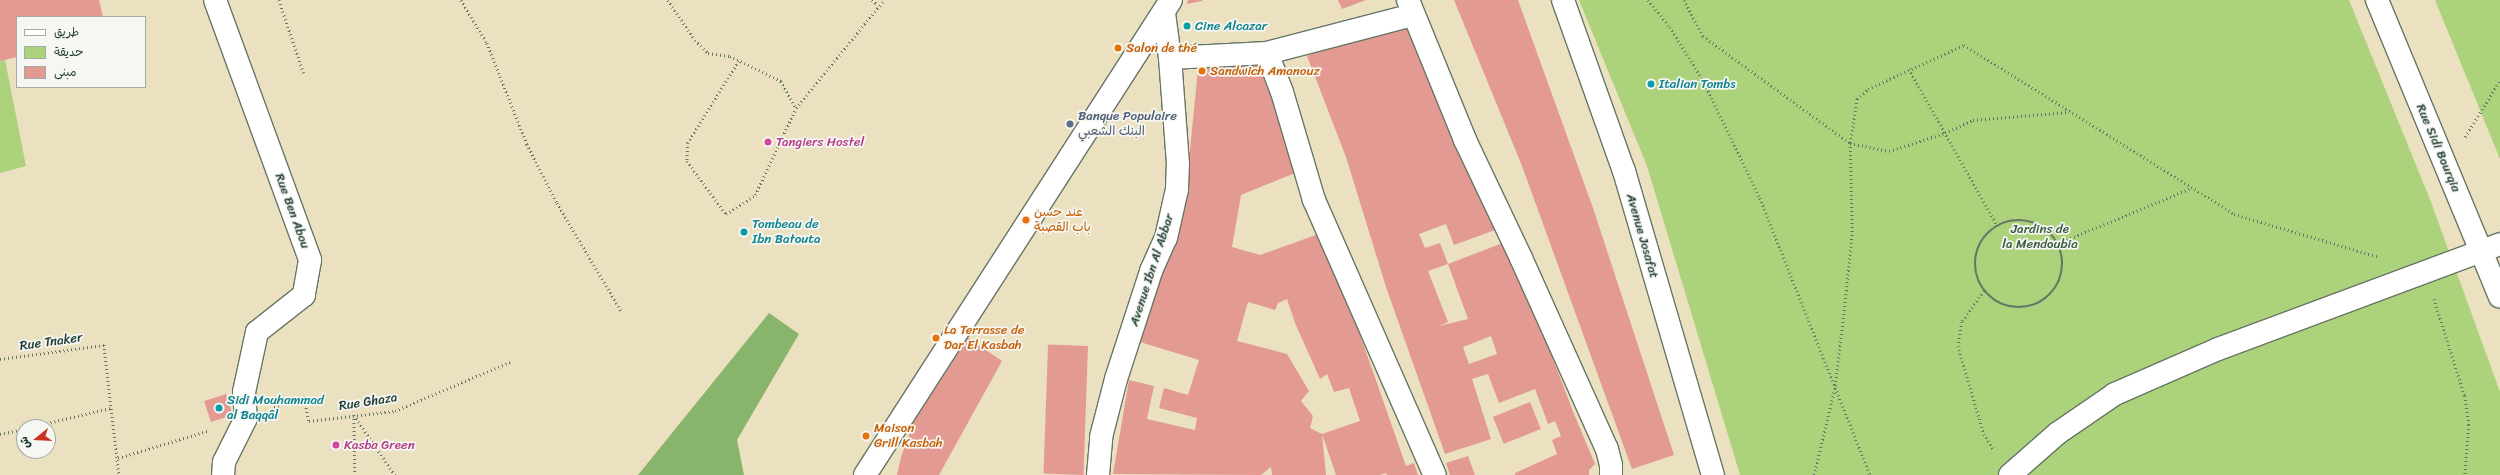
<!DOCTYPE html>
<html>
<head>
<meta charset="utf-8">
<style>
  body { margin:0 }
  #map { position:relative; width:2500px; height:475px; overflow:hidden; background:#ebe1c0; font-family:Sriracha,"Playpen Sans Arabic",sans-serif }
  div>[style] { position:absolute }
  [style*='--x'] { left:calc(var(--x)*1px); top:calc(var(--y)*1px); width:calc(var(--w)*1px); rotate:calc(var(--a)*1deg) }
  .green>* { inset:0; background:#acd27b }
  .forest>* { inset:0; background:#89b46b }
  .building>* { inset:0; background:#e29a93; transform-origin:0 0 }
  .path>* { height:2.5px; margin-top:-1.25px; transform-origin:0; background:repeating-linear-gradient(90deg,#667665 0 1px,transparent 0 4px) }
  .path>.ring { margin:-1.25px; padding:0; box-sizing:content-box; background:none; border:2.5px solid #667665; border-radius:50% }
  .roads { filter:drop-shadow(1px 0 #667665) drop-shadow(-1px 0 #667665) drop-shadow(0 1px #667665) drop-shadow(0 -1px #667665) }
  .street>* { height:22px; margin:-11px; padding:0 11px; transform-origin:11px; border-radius:11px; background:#fff }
  .dots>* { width:11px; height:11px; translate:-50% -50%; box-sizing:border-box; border:2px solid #f6f6f2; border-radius:50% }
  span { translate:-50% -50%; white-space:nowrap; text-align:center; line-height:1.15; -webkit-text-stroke:3.5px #f6f6f2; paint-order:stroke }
  .culture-label { font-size:13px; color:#0d838f }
  .left { translate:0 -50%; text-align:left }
  .food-label { font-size:13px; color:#c56008 }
  .service-label { font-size:13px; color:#4e5e75 }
  .hotel-label { font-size:13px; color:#b23c85 }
  .street-label { font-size:13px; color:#1f3d34 }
  .park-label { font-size:13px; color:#3b5b42 }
  .legend { position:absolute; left:16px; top:16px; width:130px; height:72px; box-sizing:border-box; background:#f6f6f2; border:1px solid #a0aca6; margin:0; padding:5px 7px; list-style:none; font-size:12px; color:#1f3d34 }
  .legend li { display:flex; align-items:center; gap:8px; height:20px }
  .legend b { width:20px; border:1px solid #a0aca6 }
  .north { position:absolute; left:16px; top:419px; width:40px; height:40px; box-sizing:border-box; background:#f6f6f2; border:1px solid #a0aca6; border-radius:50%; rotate:252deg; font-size:11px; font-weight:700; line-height:16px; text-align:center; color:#1f3d34 }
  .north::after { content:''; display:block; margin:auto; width:14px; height:18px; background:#c8321e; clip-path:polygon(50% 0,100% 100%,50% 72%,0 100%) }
</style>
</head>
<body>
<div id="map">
  <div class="green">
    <i style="clip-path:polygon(1579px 0,2349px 0,2431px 202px,2500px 392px,2500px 475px,1740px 475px,1647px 166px)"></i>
    <i style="clip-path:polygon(2435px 0,2500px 0,2500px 159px)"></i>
    <i style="clip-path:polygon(5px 60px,26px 166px,0 173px,0 61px)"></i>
  </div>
  <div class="forest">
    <i style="clip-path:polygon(769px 313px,799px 334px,737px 440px,744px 475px,638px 475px)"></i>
  </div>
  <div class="building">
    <i style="clip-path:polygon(0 0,99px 0,103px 17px,17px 17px,17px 57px,0 61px)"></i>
    <i style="clip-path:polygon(1188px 0,1202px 0,1202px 1px,1187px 4px)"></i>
    <i style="clip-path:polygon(1338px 0,1366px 0,1342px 9px)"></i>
    <i style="clip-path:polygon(1454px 0,1518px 0,1593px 208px,1674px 455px,1632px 469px,1522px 166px)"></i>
    <i style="clip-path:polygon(evenodd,1406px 18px,1479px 186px,1495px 230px,1454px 245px,1446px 224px,1419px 234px,1425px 248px,1440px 243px,1448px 264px,1428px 271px,1448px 322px,1439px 326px,1468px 319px,1448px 264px,1508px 241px,1574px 414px,1595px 464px,1589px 470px,1589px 475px,1515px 475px,1515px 473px,1557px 454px,1552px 440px,1561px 436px,1555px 421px,1548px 424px,1535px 389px,1499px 403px,1488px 374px,1472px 379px,1491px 439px,1445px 454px,1386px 287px,1346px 157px,1307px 56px,1406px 18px,1491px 336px,1497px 354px,1469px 364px,1463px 347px,1491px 336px)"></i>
    <i style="clip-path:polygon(evenodd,1267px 58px,1295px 173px,1241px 195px,1232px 247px,1260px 255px,1324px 232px,1406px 466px,1414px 463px,1418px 475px,1387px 475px,1386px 473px,1380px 475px,1336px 475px,1322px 434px,1326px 475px,1272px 475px,1271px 467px,1261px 475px,1113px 474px,1129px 380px,1154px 386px,1147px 419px,1195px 430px,1197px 418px,1159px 408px,1164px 388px,1188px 395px,1199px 360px,1140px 342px,1180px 216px,1189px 160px,1199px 59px,1267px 58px,1287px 299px,1295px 323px,1320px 379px,1327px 374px,1334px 392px,1349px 388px,1360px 421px,1322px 434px,1310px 428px,1313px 416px,1301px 401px,1309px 391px,1287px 354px,1237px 341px,1248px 302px,1275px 310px,1278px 303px,1287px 299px)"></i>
    <i style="clip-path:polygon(968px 338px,1002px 361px,939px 475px,897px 475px,901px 457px,914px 421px)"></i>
    <i style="left:1088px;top:346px;width:129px;height:40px;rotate:92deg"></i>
    <i style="left:226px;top:394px;width:22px;height:23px;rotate:72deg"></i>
    <i style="left:1530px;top:402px;width:29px;height:40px;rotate:68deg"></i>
    <i style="clip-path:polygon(1468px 456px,1475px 475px,1450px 475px,1446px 463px)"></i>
  </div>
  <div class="path">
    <i style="--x:279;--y:0;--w:78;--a:71.3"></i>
    <i style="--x:461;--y:0;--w:50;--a:58.8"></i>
    <i style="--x:487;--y:43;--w:109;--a:68.4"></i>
    <i style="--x:527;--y:144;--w:66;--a:63"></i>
    <i style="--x:557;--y:203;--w:127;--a:59.2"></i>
    <i style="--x:668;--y:0;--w:48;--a:56"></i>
    <i style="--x:695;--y:40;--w:18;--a:45"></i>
    <i style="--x:708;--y:53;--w:22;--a:8"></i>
    <i style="--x:730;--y:56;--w:57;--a:26.1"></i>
    <i style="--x:781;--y:81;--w:31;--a:61"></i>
    <i style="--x:872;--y:0;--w:8;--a:40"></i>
    <i style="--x:1648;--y:0;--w:35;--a:51"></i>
    <i style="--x:1670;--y:27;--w:62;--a:58.1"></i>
    <i style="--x:1703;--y:80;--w:131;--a:64.2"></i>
    <i style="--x:1760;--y:198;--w:298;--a:68.3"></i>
    <i style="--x:1684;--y:0;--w:41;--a:62.2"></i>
    <i style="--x:1703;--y:36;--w:182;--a:36.1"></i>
    <i style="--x:1850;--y:143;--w:40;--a:12"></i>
    <i style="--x:1889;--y:151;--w:59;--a:-17.8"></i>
    <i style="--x:1945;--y:133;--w:31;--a:-25"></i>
    <i style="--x:1973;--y:120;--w:96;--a:-4.8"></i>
    <i style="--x:739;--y:61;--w:97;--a:121.9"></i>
    <i style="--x:688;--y:143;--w:18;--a:93"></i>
    <i style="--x:687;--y:161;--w:66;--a:53.7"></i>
    <i style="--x:726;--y:214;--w:35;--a:-33"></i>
    <i style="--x:755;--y:195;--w:96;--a:-64.8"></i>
    <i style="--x:796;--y:108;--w:139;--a:-50.8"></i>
    <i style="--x:1909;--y:69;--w:179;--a:60.6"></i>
    <i style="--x:2465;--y:137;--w:67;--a:-58.4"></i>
    <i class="ring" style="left:1975px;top:220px;width:85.5px;height:85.5px"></i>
    <i style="--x:2059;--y:243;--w:144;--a:-22.5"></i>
    <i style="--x:1984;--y:291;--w:38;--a:125"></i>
    <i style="--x:1962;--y:322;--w:24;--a:99"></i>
    <i style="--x:1958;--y:346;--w:92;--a:73.5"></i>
    <i style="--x:1984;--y:434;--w:19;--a:58"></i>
    <i style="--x:2434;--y:299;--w:102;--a:72.3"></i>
    <i style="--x:2465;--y:396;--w:29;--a:82"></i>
    <i style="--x:2469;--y:425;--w:50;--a:94.6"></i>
    <i style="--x:0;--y:359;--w:105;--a:-7.7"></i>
    <i style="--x:104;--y:345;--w:131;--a:83.4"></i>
    <i style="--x:274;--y:407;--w:32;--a:-20"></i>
    <i style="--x:304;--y:396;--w:25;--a:79"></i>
    <i style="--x:309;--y:421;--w:87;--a:-6.6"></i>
    <i style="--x:395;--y:411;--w:125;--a:-23.1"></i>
    <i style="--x:354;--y:415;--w:73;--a:55.7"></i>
    <i style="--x:354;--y:415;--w:60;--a:89"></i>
    <i style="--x:31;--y:427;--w:82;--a:-13.4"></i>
    <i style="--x:0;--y:434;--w:25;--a:-12"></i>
    <i style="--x:118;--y:458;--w:93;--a:-16.9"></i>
    <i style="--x:1814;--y:475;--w:91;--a:-76.7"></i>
    <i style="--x:1835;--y:386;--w:76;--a:-83.2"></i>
    <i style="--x:1844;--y:311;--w:79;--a:-84.2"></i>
    <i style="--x:1852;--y:232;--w:89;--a:-91.3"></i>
    <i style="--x:1850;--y:143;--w:45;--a:-81"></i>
    <i style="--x:1857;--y:99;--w:15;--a:-42"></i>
    <i style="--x:1868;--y:89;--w:106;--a:-24.6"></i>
    <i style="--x:1964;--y:45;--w:319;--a:32"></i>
    <i style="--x:2234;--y:214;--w:151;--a:16.5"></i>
  </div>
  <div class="roads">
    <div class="street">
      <i style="--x:215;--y:0;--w:277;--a:69.9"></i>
      <i style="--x:310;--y:260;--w:36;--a:100"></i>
      <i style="--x:304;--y:295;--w:60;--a:141.8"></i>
      <i style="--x:257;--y:332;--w:61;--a:102.2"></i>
      <i style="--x:244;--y:392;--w:26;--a:86"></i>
      <i style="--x:246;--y:418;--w:49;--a:116.6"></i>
      <i style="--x:224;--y:462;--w:13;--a:94"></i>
      <i style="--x:1408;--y:0;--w:151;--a:67.8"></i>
      <i style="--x:1465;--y:140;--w:131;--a:64.6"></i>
      <i style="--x:1521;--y:258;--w:209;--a:65.8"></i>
      <i style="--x:1607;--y:449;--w:16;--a:76"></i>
      <i style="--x:1611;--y:465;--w:10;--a:90"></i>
      <i style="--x:1563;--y:0;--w:182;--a:70.4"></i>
      <i style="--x:1624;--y:171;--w:317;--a:73.7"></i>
      <i style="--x:2377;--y:0;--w:321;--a:67.5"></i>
      <i style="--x:1267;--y:53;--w:42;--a:69"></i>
      <i style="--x:1282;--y:92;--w:113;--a:73.5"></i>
      <i style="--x:1314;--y:200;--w:300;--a:66.3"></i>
      <i style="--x:1170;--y:58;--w:97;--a:-3"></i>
      <i style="--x:1267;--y:53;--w:151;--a:-14.6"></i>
      <i style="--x:865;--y:475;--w:565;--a:-57.21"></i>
      <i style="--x:1098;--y:475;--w:38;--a:-85"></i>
      <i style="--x:1101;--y:437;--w:60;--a:-75.5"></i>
      <i style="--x:1116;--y:379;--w:114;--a:-72"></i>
      <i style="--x:1151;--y:271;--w:36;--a:-66"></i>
      <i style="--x:1166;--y:238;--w:50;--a:-77.3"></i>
      <i style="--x:1177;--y:189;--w:25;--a:-88"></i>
      <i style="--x:1178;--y:164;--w:106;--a:-94.3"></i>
      <i style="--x:1170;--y:58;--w:45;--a:-97.6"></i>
      <i style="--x:2010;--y:475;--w:64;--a:-41.2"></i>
      <i style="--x:2058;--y:433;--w:69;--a:-34.4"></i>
      <i style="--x:2115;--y:394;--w:112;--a:-23.6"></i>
      <i style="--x:2218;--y:349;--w:301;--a:-20.4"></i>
    </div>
  </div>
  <div class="dots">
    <i style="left:1187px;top:26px;background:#0f9aa8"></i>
    <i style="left:1118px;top:48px;background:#e8710a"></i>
    <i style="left:1202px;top:71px;background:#e8710a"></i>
    <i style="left:1651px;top:84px;background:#0f9aa8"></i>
    <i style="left:1070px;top:124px;background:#5c6f8a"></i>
    <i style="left:768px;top:142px;background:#d1479c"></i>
    <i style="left:1026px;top:220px;background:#e8710a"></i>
    <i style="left:744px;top:232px;background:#0f9aa8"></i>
    <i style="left:936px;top:338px;background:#e8710a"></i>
    <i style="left:219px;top:408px;background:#0f9aa8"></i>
    <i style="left:866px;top:436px;background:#e8710a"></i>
    <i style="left:336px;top:445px;background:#d1479c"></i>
  </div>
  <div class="culture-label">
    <span class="left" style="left:1195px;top:26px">Cine Alcazar</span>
    <span class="left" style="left:1659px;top:84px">Italian Tombs</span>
    <span class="left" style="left:752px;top:232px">Tombeau de<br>Ibn Batouta</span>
    <span class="left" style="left:227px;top:408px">Sidi Mouhammad<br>al Baqqâl</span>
  </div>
  <div class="food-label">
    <span class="left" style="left:1126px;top:48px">Salon de thé</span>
    <span class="left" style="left:1210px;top:71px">Sandwich Amanouz</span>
    <span class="left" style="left:1034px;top:220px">عند حسن<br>باب القصبة</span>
    <span class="left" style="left:944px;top:338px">La Terrasse de<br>Dar El Kasbah</span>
    <span class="left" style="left:874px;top:436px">Maison<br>Grill Kasbah</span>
  </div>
  <div class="service-label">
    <span class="left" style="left:1078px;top:124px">Banque Populaire<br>البنك الشعبي</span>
  </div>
  <div class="hotel-label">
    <span class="left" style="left:776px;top:142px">Tangiers Hostel</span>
    <span class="left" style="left:344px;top:445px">Kasba Green</span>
  </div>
  <div class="street-label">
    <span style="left:2438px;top:148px;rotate:67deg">Rue Sidi Bourqia</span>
    <span style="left:292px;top:211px;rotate:70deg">Rue Ben Abou</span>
    <span style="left:1642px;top:236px;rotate:74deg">Avenue Josafat</span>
    <span style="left:1152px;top:270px;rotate:-72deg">Avenue Ibn Al Abbar</span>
    <span style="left:51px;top:342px;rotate:-8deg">Rue Tnaker</span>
    <span style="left:368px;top:402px;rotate:-9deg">Rue Ghaza</span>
  </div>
  <div class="park-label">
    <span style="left:2040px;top:237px">Jardins de<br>la Mendoubia</span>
  </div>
  <ul class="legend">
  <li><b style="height:5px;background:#fff"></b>طريق</li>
  <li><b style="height:11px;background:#acd27b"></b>حديقة</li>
  <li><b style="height:11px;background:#e29a93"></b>مبنى</li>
  </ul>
  <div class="north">ش</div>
</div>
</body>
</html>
